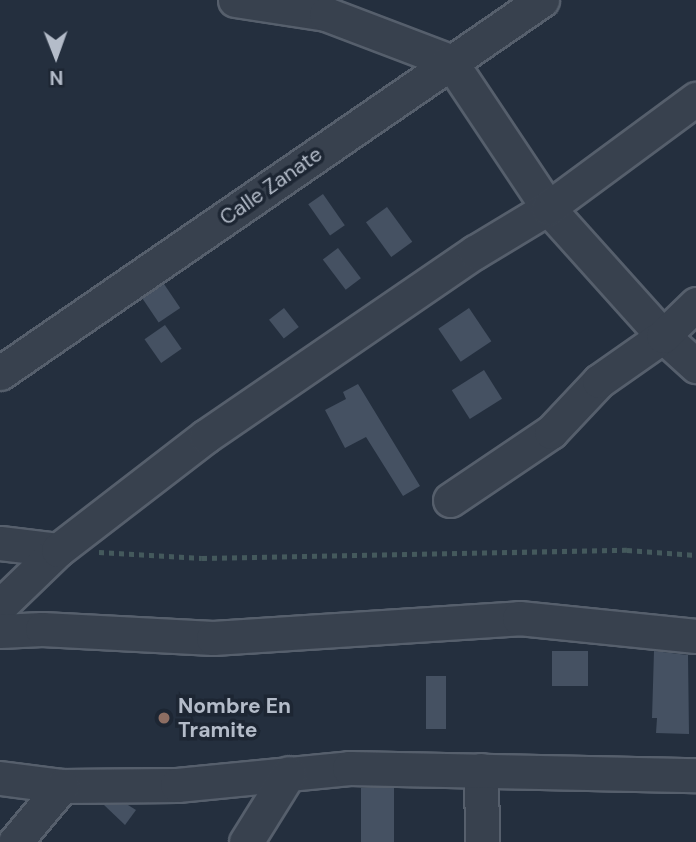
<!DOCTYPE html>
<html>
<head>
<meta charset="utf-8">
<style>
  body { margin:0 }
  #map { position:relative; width:696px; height:842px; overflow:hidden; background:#242f3e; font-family:"DM Sans",sans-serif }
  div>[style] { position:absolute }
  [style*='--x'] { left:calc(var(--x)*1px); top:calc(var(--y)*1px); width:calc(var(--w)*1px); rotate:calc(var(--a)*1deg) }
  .building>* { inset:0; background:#455162; transform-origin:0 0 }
  .path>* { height:4.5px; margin-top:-2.25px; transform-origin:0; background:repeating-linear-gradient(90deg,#44595c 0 5px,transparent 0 10px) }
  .roads { filter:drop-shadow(2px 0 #565f6c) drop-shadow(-2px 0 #565f6c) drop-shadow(0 2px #565f6c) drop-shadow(0 -2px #565f6c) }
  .minor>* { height:33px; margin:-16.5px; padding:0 16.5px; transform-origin:16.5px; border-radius:16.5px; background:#38414e }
  .dots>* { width:19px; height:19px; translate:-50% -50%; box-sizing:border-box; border:4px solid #1d2633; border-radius:50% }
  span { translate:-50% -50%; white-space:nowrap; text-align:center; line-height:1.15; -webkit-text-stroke:7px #1d2633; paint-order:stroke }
  .street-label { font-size:21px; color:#b4bcc9 }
  .poi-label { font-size:21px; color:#b4bcc9; font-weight:700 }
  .left { translate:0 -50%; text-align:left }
  .north { position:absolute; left:21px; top:21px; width:70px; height:70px; -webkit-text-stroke:5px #1d2633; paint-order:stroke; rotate:179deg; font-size:19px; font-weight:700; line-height:28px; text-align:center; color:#b4bcc9 }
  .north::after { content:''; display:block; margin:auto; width:24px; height:32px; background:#b4bcc9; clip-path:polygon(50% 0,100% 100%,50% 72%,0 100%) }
</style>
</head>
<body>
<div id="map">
  <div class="building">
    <i style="left:323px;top:194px;width:38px;height:18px;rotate:55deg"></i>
    <i style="left:387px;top:207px;width:43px;height:26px;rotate:54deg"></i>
    <i style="left:338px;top:248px;width:38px;height:19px;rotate:53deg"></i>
    <i style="left:164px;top:284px;width:29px;height:26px;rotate:56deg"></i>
    <i style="left:284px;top:308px;width:24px;height:19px;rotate:52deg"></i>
    <i style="left:469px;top:308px;width:40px;height:37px;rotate:56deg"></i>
    <i style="left:165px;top:325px;width:29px;height:25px;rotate:55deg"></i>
    <i style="left:484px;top:370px;width:34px;height:38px;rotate:58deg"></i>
    <i style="clip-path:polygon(358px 384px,420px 486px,403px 496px,366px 437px,345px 448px,325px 410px,346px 399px,343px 392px)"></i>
    <i style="left:552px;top:651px;width:36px;height:35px"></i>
    <i style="clip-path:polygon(654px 651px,688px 655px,689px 734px,656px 733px,657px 718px,652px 718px)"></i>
    <i style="left:426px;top:676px;width:20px;height:53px"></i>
    <i style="left:361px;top:788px;width:33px;height:54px"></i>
    <i style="clip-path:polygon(104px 805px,128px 805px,136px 810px,125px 825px)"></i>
  </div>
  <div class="path">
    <i style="--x:99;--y:552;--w:103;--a:3.3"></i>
    <i style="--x:202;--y:558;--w:425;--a:-1.1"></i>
    <i style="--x:627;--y:550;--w:69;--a:4.1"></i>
  </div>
  <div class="roads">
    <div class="minor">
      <i style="--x:235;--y:0;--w:92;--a:8.7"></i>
      <i style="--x:326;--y:14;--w:133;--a:20.8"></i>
      <i style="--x:450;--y:61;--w:177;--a:56.3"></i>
      <i style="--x:548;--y:208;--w:172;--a:48.1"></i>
      <i style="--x:663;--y:336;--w:45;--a:42.3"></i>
      <i style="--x:0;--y:373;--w:658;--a:-34.54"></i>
      <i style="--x:450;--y:500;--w:122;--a:-34"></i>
      <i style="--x:551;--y:432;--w:70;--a:-46.7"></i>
      <i style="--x:599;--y:381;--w:78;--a:-35.1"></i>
      <i style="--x:663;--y:336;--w:46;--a:-44.1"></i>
      <i style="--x:0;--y:543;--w:58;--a:6.9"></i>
      <i style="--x:0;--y:606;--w:81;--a:-44"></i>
      <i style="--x:58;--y:550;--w:187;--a:-37.6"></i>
      <i style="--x:206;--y:436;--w:326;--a:-34.4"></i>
      <i style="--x:475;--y:252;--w:85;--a:-31.1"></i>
      <i style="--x:548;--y:208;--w:184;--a:-36.4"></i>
      <i style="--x:0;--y:631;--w:42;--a:-2.7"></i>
      <i style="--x:42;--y:629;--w:171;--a:3"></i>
      <i style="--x:213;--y:638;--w:307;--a:-3.7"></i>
      <i style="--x:519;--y:618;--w:178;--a:5.8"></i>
      <i style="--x:481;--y:770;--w:72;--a:89.2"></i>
      <i style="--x:0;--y:778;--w:63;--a:7.4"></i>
      <i style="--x:62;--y:786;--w:115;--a:-0.5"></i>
      <i style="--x:177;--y:785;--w:173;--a:-5.6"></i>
      <i style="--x:349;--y:768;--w:347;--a:1.2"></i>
      <i style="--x:15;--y:842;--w:73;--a:-50"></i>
      <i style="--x:246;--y:842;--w:81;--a:-58.1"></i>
    </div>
  </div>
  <div class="dots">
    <i style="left:164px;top:718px;background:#8d6e63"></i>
  </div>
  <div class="street-label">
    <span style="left:271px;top:186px;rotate:-35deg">Calle Zanate</span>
  </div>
  <div class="poi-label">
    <span class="left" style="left:178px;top:718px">Nombre En<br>Tramite</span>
  </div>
  <div class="north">N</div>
</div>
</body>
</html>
